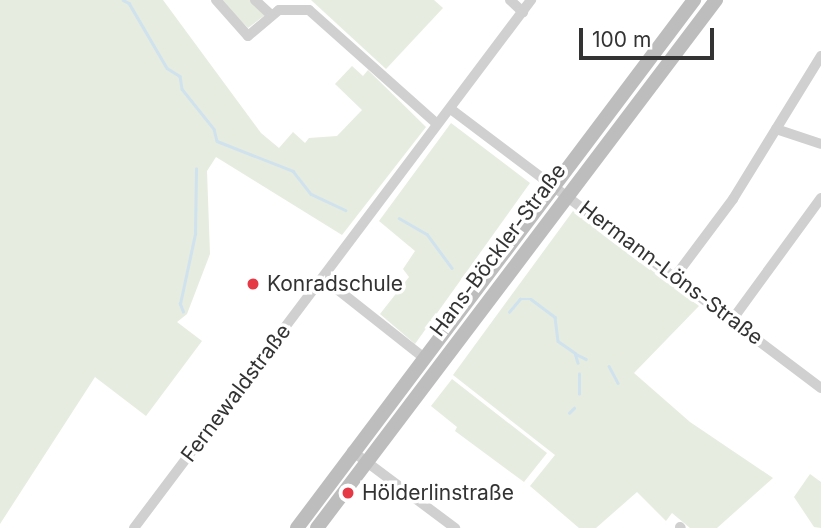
<!DOCTYPE html>
<html>
<head>
<meta charset="utf-8">
<style>
  body { margin:0 }
  #map { position:relative; width:821px; height:528px; overflow:hidden; background:#fff; font-family:Inter,sans-serif }
  div>[style] { position:absolute }
  [style*='--x'] { left:calc(var(--x)*1px); top:calc(var(--y)*1px); width:calc(var(--w)*1px); rotate:calc(var(--a)*1deg) }
  .green>* { inset:0; background:#e6ecdf }
  .stream>* { height:2.5px; margin:-1.25px; padding:0 1.25px; transform-origin:1.25px; border-radius:1.25px; background:#cfe2ee }
  .street>* { height:10px; margin:-5px; padding:0 5px; transform-origin:5px; border-radius:5px; background:#d0d0d0 }
  .secondary>* { height:14px; margin:-7px; padding:0 7px; transform-origin:7px; border-radius:7px; background:#bdbdbd }
  .dots>* { width:19px; height:19px; translate:-50% -50%; box-sizing:border-box; border:4px solid #fff; border-radius:50% }
  span { translate:-50% -50%; white-space:nowrap; text-align:center; line-height:1.15; -webkit-text-stroke:7px #fff; paint-order:stroke }
  .street-label { font-size:21px; color:#333 }
  .poi-label { font-size:21px; color:#333 }
  .left { translate:0 -50%; text-align:left }
  .scale { position:absolute; left:579px; top:28px; width:135px; height:32px; box-sizing:border-box; border:4px solid #333; border-top:0; padding-left:9px; font-size:21px; line-height:24px; white-space:nowrap; color:#333; -webkit-text-stroke:5px #fff; paint-order:stroke }
</style>
</head>
<body>
<div id="map">
  <div class="green">
    <i style="clip-path:polygon(0 0,163px 0,261px 133px,279px 148px,293px 132px,305px 143px,309px 138px,337px 136px,362px 110px,335px 84px,352px 66px,363px 76px,368px 70px,426px 127px,342px 235px,216px 157px,207px 171px,210px 254px,187px 314px,177px 322px,202px 341px,146px 416px,95px 377px,0 524px)"></i>
    <i style="clip-path:polygon(221px 0,251px 0,265px 15px,248px 28px)"></i>
    <i style="clip-path:polygon(311px 0,434px 0,443px 8px,386px 69px)"></i>
    <i style="clip-path:polygon(451px 123px,530px 183px,415px 344px,380px 314px,409px 277px,403px 269px,415px 251px,379px 221px)"></i>
    <i style="clip-path:polygon(573px 211px,699px 306px,634px 373px,690px 422px,773px 478px,717px 528px,690px 528px,672px 513px,666px 521px,637px 492px,596px 528px,579px 528px,530px 486px,555px 455px,453px 375px)"></i>
    <i style="clip-path:polygon(452px 379px,547px 453px,524px 482px,455px 431px,457px 427px,431px 406px)"></i>
    <i style="clip-path:polygon(810px 474px,821px 482px,821px 528px,814px 527px,794px 497px)"></i>
  </div>
  <div class="stream">
    <i style="--x:123;--y:0;--w:7;--a:27"></i>
    <i style="--x:129;--y:3;--w:75;--a:59.7"></i>
    <i style="--x:167;--y:68;--w:15;--a:32"></i>
    <i style="--x:180;--y:76;--w:13;--a:81"></i>
    <i style="--x:182;--y:89;--w:51;--a:51.3"></i>
    <i style="--x:214;--y:129;--w:12;--a:76"></i>
    <i style="--x:217;--y:141;--w:82;--a:21.5"></i>
    <i style="--x:293;--y:171;--w:29;--a:52"></i>
    <i style="--x:311;--y:194;--w:38;--a:25"></i>
    <i style="--x:399;--y:218;--w:32;--a:30"></i>
    <i style="--x:427;--y:234;--w:42;--a:53.7"></i>
    <i style="--x:183;--y:312;--w:9;--a:-111"></i>
    <i style="--x:180;--y:304;--w:72;--a:-77.9"></i>
    <i style="--x:195;--y:234;--w:65;--a:-89.1"></i>
    <i style="--x:509;--y:312;--w:17;--a:-50"></i>
    <i style="--x:520;--y:299;--w:11;--a:0"></i>
    <i style="--x:531;--y:299;--w:30;--a:37"></i>
    <i style="--x:555;--y:317;--w:24;--a:83"></i>
    <i style="--x:558;--y:341;--w:21;--a:35"></i>
    <i style="--x:575;--y:353;--w:10;--a:73"></i>
    <i style="--x:576;--y:354;--w:11;--a:27"></i>
    <i style="--x:609;--y:366;--w:19;--a:62"></i>
    <i style="--x:579;--y:394;--w:20;--a:-90"></i>
    <i style="--x:569;--y:413;--w:7;--a:-45"></i>
  </div>
  <div class="street">
    <i style="--x:216;--y:0;--w:48;--a:48.4"></i>
    <i style="--x:248;--y:36;--w:40;--a:-40"></i>
    <i style="--x:279;--y:10;--w:30;--a:0"></i>
    <i style="--x:309;--y:10;--w:170;--a:41.7"></i>
    <i style="--x:255;--y:0;--w:22;--a:43"></i>
    <i style="--x:510;--y:0;--w:18;--a:43"></i>
    <i style="--x:452;--y:110;--w:462;--a:37"></i>
    <i style="--x:776;--y:129;--w:47;--a:18.4"></i>
    <i style="--x:323;--y:278;--w:127;--a:38.3"></i>
    <i style="--x:674;--y:278;--w:99;--a:-53.2"></i>
    <i style="--x:733;--y:199;--w:168;--a:-58.4"></i>
    <i style="--x:732;--y:320;--w:151;--a:-53.9"></i>
    <i style="--x:352;--y:451;--w:129;--a:36.8"></i>
    <i style="--x:680;--y:527;--w:1;--a:45"></i>
    <i style="--x:134;--y:528;--w:661;--a:-53.06"></i>
  </div>
  <div class="secondary">
    <i style="--x:297;--y:528;--w:661;--a:-53.06"></i>
    <i style="--x:317;--y:528;--w:662;--a:-52.92"></i>
  </div>
  <div class="dots">
    <i style="left:253px;top:284px;background:#e63946"></i>
    <i style="left:348px;top:493px;background:#e63946"></i>
  </div>
  <div class="street-label">
    <span style="left:498px;top:250px;rotate:-53deg">Hans-Böckler-Straße</span>
    <span style="left:671px;top:273px;rotate:37deg">Hermann-Löns-Straße</span>
    <span style="left:236px;top:393px;rotate:-53deg">Fernewaldstraße</span>
  </div>
  <div class="poi-label">
    <span class="left" style="left:267px;top:284px">Konradschule</span>
    <span class="left" style="left:362px;top:493px">Hölderlinstraße</span>
  </div>
  <div class="scale">100 m</div>
</div>
</body>
</html>
